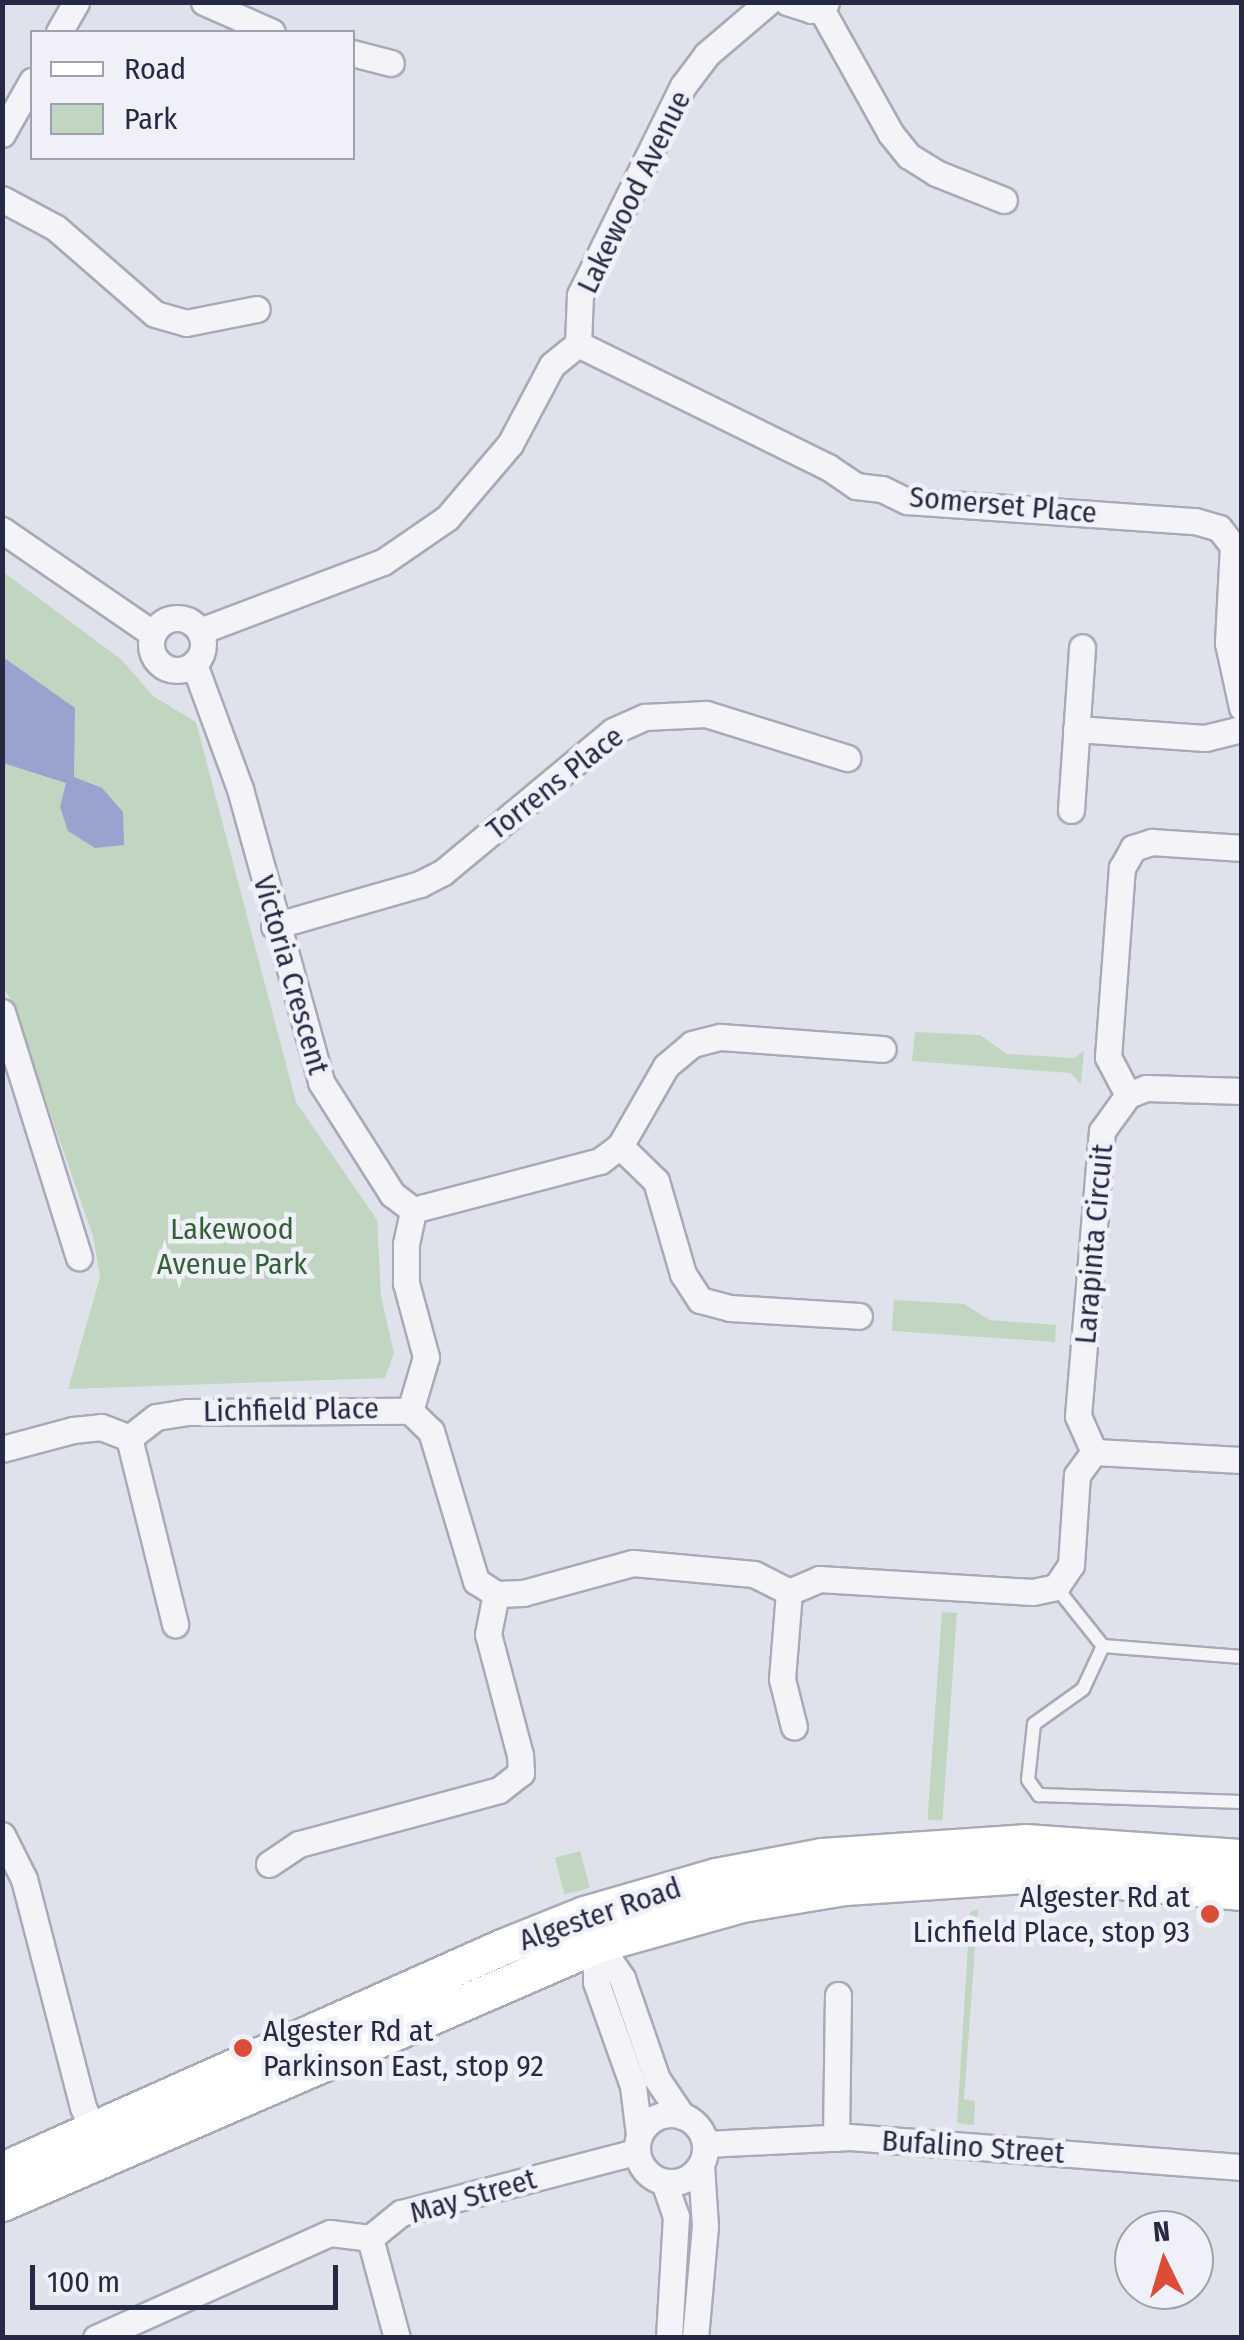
<!DOCTYPE html>
<html>
<head>
<meta charset="utf-8">
<style>
  body { margin:0 }
  #map { position:relative; width:1244px; height:2340px; overflow:hidden; background:#e0e2eb; font-family:"Fira Sans Condensed",sans-serif }
  div>[style] { position:absolute }
  [style*='--x'] { left:calc(var(--x)*1px); top:calc(var(--y)*1px); width:calc(var(--w)*1px); rotate:calc(var(--a)*1deg) }
  .green>* { inset:0; background:#c0d6c1; transform-origin:0 0 }
  .water>* { inset:0; background:#98a3ce }
  .roads { filter:drop-shadow(2px 0 #a8aab9) drop-shadow(-2px 0 #a8aab9) drop-shadow(0 2px #a8aab9) drop-shadow(0 -2px #a8aab9) }
  .service>* { height:12px; margin:-6px; padding:0 6px; transform-origin:6px; border-radius:6px; background:#f4f4f8 }
  .minor>* { height:25px; margin:-12.5px; padding:0 12.5px; transform-origin:12.5px; border-radius:12.5px; background:#f4f4f8 }
  .minor>.ring { margin:-12.5px; padding:0; box-sizing:content-box; background:none; border:25px solid #f4f4f8; border-radius:50% }
  .secondary>* { height:35px; margin:-17.5px; padding:0 17.5px; transform-origin:17.5px; border-radius:17.5px; background:#fff }
  .dots>* { width:28px; height:28px; translate:-50% -50%; box-sizing:border-box; border:5px solid #f0f1f8; border-radius:50% }
  span { translate:-50% -50%; white-space:nowrap; text-align:center; line-height:1.15; -webkit-text-stroke:9px #f0f1f8; paint-order:stroke }
  .street-label { font-size:30px; color:#272944 }
  .park-label { font-size:30px; color:#336137 }
  .poi-label { font-size:30px; color:#272944 }
  .right { translate:-100% -50%; text-align:right }
  .left { translate:0 -50%; text-align:left }
  .frame { position:absolute; inset:0; border:5px solid #272944; pointer-events:none }
  .legend { position:absolute; left:30px; top:30px; width:325px; height:130px; box-sizing:border-box; background:#f0f1f8; border:2px solid #a0a1b0; margin:0; padding:12px 18px; list-style:none; font-size:30px; color:#272944 }
  .legend li { display:flex; align-items:center; gap:20px; height:50px }
  .legend b { width:50px; border:2px solid #a0a1b0 }
  .north { position:absolute; left:1114px; top:2210px; width:100px; height:100px; box-sizing:border-box; background:#f0f1f8; border:2px solid #a0a1b0; border-radius:50%; rotate:355deg; font-size:28px; font-weight:700; line-height:40px; text-align:center; color:#272944 }
  .north::after { content:''; display:block; margin:auto; width:35px; height:45px; background:#dc4d39; clip-path:polygon(50% 0,100% 100%,50% 72%,0 100%) }
  .scale { position:absolute; left:30px; top:2265px; width:308px; height:45px; box-sizing:border-box; border:5px solid #272944; border-top:0; padding-left:12px; font-size:30px; line-height:35px; white-space:nowrap; color:#272944; -webkit-text-stroke:8px #f0f1f8; paint-order:stroke }
</style>
</head>
<body>
<div id="map">
  <div class="green">
    <i style="clip-path:polygon(2px 571px,122px 660px,153px 696px,196px 722px,296px 1102px,377px 1220px,381px 1296px,394px 1353px,385px 1378px,68px 1389px,100px 1277px,93px 1236px,10px 998px,3px 988px)"></i>
    <i style="clip-path:polygon(915px 1032px,980px 1035px,1007px 1054px,1075px 1058px,1084px 1050px,1081px 1084px,1070px 1073px,912px 1061px)"></i>
    <i style="clip-path:polygon(894px 1300px,964px 1304px,990px 1320px,1056px 1325px,1055px 1342px,892px 1331px)"></i>
    <i style="left:942px;top:1612px;width:15px;height:208px;rotate:4deg"></i>
    <i style="left:580px;top:1851px;width:38px;height:26px;rotate:75deg"></i>
    <i style="clip-path:polygon(978px 1909px,964px 2099px,975px 2101px,974px 2125px,957px 2123px,970px 1912px)"></i>
  </div>
  <div class="water">
    <i style="clip-path:polygon(3px 657px,75px 708px,74px 777px,102px 788px,123px 812px,124px 845px,95px 848px,68px 831px,60px 807px,66px 783px,3px 763px)"></i>
  </div>
  <div class="roads">
    <div class="service">
      <i style="--x:1056;--y:1587;--w:75;--a:51.5"></i>
      <i style="--x:1103;--y:1646;--w:139;--a:4.5"></i>
      <i style="--x:1103;--y:1646;--w:47;--a:114.9"></i>
      <i style="--x:1083;--y:1689;--w:60;--a:144.5"></i>
      <i style="--x:1034;--y:1724;--w:56;--a:96.1"></i>
      <i style="--x:1028;--y:1780;--w:19;--a:54"></i>
      <i style="--x:1039;--y:1795;--w:203;--a:2"></i>
    </div>
    <div class="minor">
      <i style="--x:204;--y:2;--w:74;--a:23.8"></i>
      <i style="--x:787;--y:2;--w:25;--a:18"></i>
      <i style="--x:811;--y:10;--w:17;--a:-28"></i>
      <i style="--x:820;--y:7;--w:145;--a:60.8"></i>
      <i style="--x:891;--y:134;--w:28;--a:51"></i>
      <i style="--x:909;--y:156;--w:32;--a:32"></i>
      <i style="--x:936;--y:173;--w:73;--a:21.7"></i>
      <i style="--x:59;--y:32;--w:34;--a:-60"></i>
      <i style="--x:352;--y:53;--w:40;--a:14.4"></i>
      <i style="--x:2;--y:134;--w:61;--a:-60.5"></i>
      <i style="--x:2;--y:199;--w:61;--a:28.2"></i>
      <i style="--x:56;--y:228;--w:131;--a:41"></i>
      <i style="--x:155;--y:314;--w:32;--a:16"></i>
      <i style="--x:186;--y:323;--w:72;--a:-11.2"></i>
      <i style="--x:578;--y:344;--w:279;--a:26.2"></i>
      <i style="--x:828;--y:467;--w:34;--a:34"></i>
      <i style="--x:856;--y:486;--w:26;--a:7"></i>
      <i style="--x:882;--y:489;--w:28;--a:26"></i>
      <i style="--x:907;--y:501;--w:289;--a:4"></i>
      <i style="--x:1195;--y:521;--w:25;--a:16"></i>
      <i style="--x:1219;--y:528;--w:23;--a:52"></i>
      <i style="--x:1233;--y:546;--w:97;--a:93"></i>
      <i style="--x:1228;--y:643;--w:66;--a:77.7"></i>
      <i style="--x:2;--y:530;--w:182;--a:34.5"></i>
      <i class="ring" style="left:151px;top:618px;width:27px;height:27px"></i>
      <i style="--x:200;--y:631;--w:196;--a:-20.7"></i>
      <i style="--x:383;--y:562;--w:78;--a:-34.5"></i>
      <i style="--x:447;--y:518;--w:97;--a:-49.6"></i>
      <i style="--x:510;--y:444;--w:89;--a:-62"></i>
      <i style="--x:552;--y:365;--w:33;--a:-39"></i>
      <i style="--x:578;--y:344;--w:49;--a:-87.7"></i>
      <i style="--x:580;--y:295;--w:233;--a:-63.8"></i>
      <i style="--x:683;--y:86;--w:39;--a:-53"></i>
      <i style="--x:706;--y:55;--w:82;--a:-40.5"></i>
      <i style="--x:194;--y:664;--w:133;--a:69.8"></i>
      <i style="--x:240;--y:789;--w:304;--a:74.5"></i>
      <i style="--x:321;--y:1082;--w:133;--a:57.6"></i>
      <i style="--x:392;--y:1194;--w:26;--a:37"></i>
      <i style="--x:413;--y:1210;--w:193;--a:-14.7"></i>
      <i style="--x:600;--y:1161;--w:25;--a:-37"></i>
      <i style="--x:620;--y:1146;--w:92;--a:-60.1"></i>
      <i style="--x:666;--y:1066;--w:34;--a:-40"></i>
      <i style="--x:692;--y:1044;--w:29;--a:-14"></i>
      <i style="--x:720;--y:1037;--w:163;--a:4.2"></i>
      <i style="--x:1076;--y:729;--w:129;--a:4"></i>
      <i style="--x:1205;--y:738;--w:38;--a:-14"></i>
      <i style="--x:1071;--y:810;--w:163;--a:-86.1"></i>
      <i style="--x:274;--y:926;--w:152;--a:-16"></i>
      <i style="--x:420;--y:884;--w:25;--a:-27"></i>
      <i style="--x:442;--y:873;--w:222;--a:-39.7"></i>
      <i style="--x:613;--y:731;--w:35;--a:-24"></i>
      <i style="--x:645;--y:717;--w:61;--a:-2.8"></i>
      <i style="--x:706;--y:714;--w:148;--a:17.3"></i>
      <i style="--x:2;--y:1012;--w:257;--a:72.6"></i>
      <i style="--x:1128;--y:1095;--w:43;--a:-117.8"></i>
      <i style="--x:1108;--y:1057;--w:190;--a:-85.8"></i>
      <i style="--x:1122;--y:868;--w:23;--a:-61"></i>
      <i style="--x:1133;--y:848;--w:20;--a:-18"></i>
      <i style="--x:1152;--y:842;--w:90;--a:3.8"></i>
      <i style="--x:620;--y:1146;--w:50;--a:44.2"></i>
      <i style="--x:656;--y:1181;--w:97;--a:73.8"></i>
      <i style="--x:683;--y:1274;--w:31;--a:57"></i>
      <i style="--x:700;--y:1300;--w:31;--a:15"></i>
      <i style="--x:730;--y:1308;--w:129;--a:3.5"></i>
      <i style="--x:410;--y:1411;--w:56;--a:-73.5"></i>
      <i style="--x:426;--y:1357;--w:77;--a:-105.1"></i>
      <i style="--x:406;--y:1283;--w:39;--a:-90"></i>
      <i style="--x:406;--y:1244;--w:35;--a:-78"></i>
      <i style="--x:129;--y:1438;--w:192;--a:76.1"></i>
      <i style="--x:2;--y:1449;--w:73;--a:-15"></i>
      <i style="--x:73;--y:1430;--w:28;--a:-6"></i>
      <i style="--x:101;--y:1427;--w:30;--a:21"></i>
      <i style="--x:129;--y:1438;--w:34;--a:-38"></i>
      <i style="--x:156;--y:1417;--w:31;--a:-9"></i>
      <i style="--x:187;--y:1412;--w:223;--a:-0.3"></i>
      <i style="--x:410;--y:1411;--w:29;--a:44"></i>
      <i style="--x:431;--y:1431;--w:157;--a:73.3"></i>
      <i style="--x:476;--y:1581;--w:24;--a:33"></i>
      <i style="--x:496;--y:1594;--w:27;--a:-2"></i>
      <i style="--x:523;--y:1593;--w:114;--a:-15.3"></i>
      <i style="--x:633;--y:1563;--w:121;--a:5.2"></i>
      <i style="--x:754;--y:1574;--w:39;--a:27"></i>
      <i style="--x:789;--y:1592;--w:33;--a:-23"></i>
      <i style="--x:819;--y:1579;--w:214;--a:3.5"></i>
      <i style="--x:1033;--y:1592;--w:24;--a:-12"></i>
      <i style="--x:1056;--y:1587;--w:27;--a:-56"></i>
      <i style="--x:1071;--y:1565;--w:90;--a:-86.2"></i>
      <i style="--x:1077;--y:1475;--w:29;--a:-54"></i>
      <i style="--x:1094;--y:1452;--w:39;--a:-114"></i>
      <i style="--x:1078;--y:1416;--w:286;--a:-85.2"></i>
      <i style="--x:1102;--y:1131;--w:44;--a:-54.2"></i>
      <i style="--x:1128;--y:1095;--w:19;--a:-21"></i>
      <i style="--x:1146;--y:1088;--w:96;--a:1.8"></i>
      <i style="--x:1094;--y:1452;--w:148;--a:3.1"></i>
      <i style="--x:789;--y:1592;--w:87;--a:94.6"></i>
      <i style="--x:782;--y:1679;--w:49;--a:76"></i>
      <i style="--x:2;--y:1835;--w:49;--a:63.4"></i>
      <i style="--x:24;--y:1879;--w:236;--a:75.5"></i>
      <i style="--x:83;--y:2107;--w:40;--a:66.6"></i>
      <i style="--x:269;--y:1864;--w:36;--a:-34"></i>
      <i style="--x:299;--y:1844;--w:207;--a:-15.1"></i>
      <i style="--x:499;--y:1790;--w:28;--a:-38"></i>
      <i style="--x:521;--y:1773;--w:18;--a:-93"></i>
      <i style="--x:520;--y:1755;--w:125;--a:-104.8"></i>
      <i style="--x:488;--y:1634;--w:41;--a:-78.7"></i>
      <i style="--x:591;--y:1933;--w:55;--a:55.4"></i>
      <i style="--x:622;--y:1978;--w:107;--a:70.9"></i>
      <i style="--x:657;--y:2079;--w:45;--a:56"></i>
      <i style="--x:596;--y:1945;--w:37;--a:90"></i>
      <i style="--x:596;--y:1982;--w:110;--a:70.4"></i>
      <i style="--x:633;--y:2086;--w:48;--a:82.9"></i>
      <i class="ring" style="left:637px;top:2114px;width:43px;height:43px"></i>
      <i style="--x:836;--y:2138;--w:143;--a:-89.2"></i>
      <i style="--x:705;--y:2144;--w:145;--a:-2.8"></i>
      <i style="--x:850;--y:2137;--w:393;--a:4.4"></i>
      <i style="--x:664;--y:2182;--w:36;--a:71"></i>
      <i style="--x:676;--y:2216;--w:122;--a:93.3"></i>
      <i style="--x:370;--y:2238;--w:104;--a:74.9"></i>
      <i style="--x:96;--y:2338;--w:256;--a:-24.2"></i>
      <i style="--x:330;--y:2233;--w:40;--a:7.1"></i>
      <i style="--x:370;--y:2238;--w:40;--a:-39"></i>
      <i style="--x:401;--y:2213;--w:243;--a:-14.6"></i>
      <i style="--x:695;--y:2338;--w:112;--a:-84.9"></i>
      <i style="--x:705;--y:2226;--w:61;--a:-93.8"></i>
    </div>
    <div class="secondary">
      <i style="--x:2;--y:2170;--w:547;--a:-24.04"></i>
      <i style="--x:502;--y:1947;--w:88;--a:-21.9"></i>
      <i style="--x:584;--y:1914;--w:137;--a:-16.1"></i>
      <i style="--x:716;--y:1876;--w:108;--a:-10.7"></i>
      <i style="--x:822;--y:1856;--w:203;--a:-3.9"></i>
      <i style="--x:1025;--y:1842;--w:218;--a:4"></i>
      <i style="--x:2;--y:2203;--w:648;--a:-23.48"></i>
      <i style="--x:596;--y:1945;--w:152;--a:-15.7"></i>
      <i style="--x:742;--y:1904;--w:104;--a:-9.4"></i>
      <i style="--x:845;--y:1887;--w:198;--a:-3.8"></i>
      <i style="--x:1043;--y:1874;--w:200;--a:5.2"></i>
    </div>
  </div>
  <div class="dots">
    <i style="left:1210px;top:1914px;background:#dc4d39"></i>
    <i style="left:243px;top:2048px;background:#dc4d39"></i>
  </div>
  <div class="street-label">
    <span style="left:634px;top:192px;rotate:-64deg">Lakewood Avenue</span>
    <span style="left:1003px;top:505px;rotate:5deg">Somerset Place</span>
    <span style="left:555px;top:783px;rotate:-38deg">Torrens Place</span>
    <span style="left:291px;top:975px;rotate:74deg">Victoria Crescent</span>
    <span style="left:1094px;top:1244px;rotate:-85deg">Larapinta Circuit</span>
    <span style="left:291px;top:1410px;rotate:-1deg">Lichfield Place</span>
    <span style="left:600px;top:1914px;rotate:-19deg">Algester Road</span>
    <span style="left:973px;top:2147px;rotate:4deg">Bufalino Street</span>
    <span style="left:473px;top:2196px;rotate:-16deg">May Street</span>
  </div>
  <div class="park-label">
    <span style="left:232px;top:1246px">Lakewood<br>Avenue Park</span>
  </div>
  <div class="poi-label">
    <span class="right" style="left:1190px;top:1914px">Algester Rd at<br>Lichfield Place, stop 93</span>
    <span class="left" style="left:263px;top:2048px">Algester Rd at<br>Parkinson East, stop 92</span>
  </div>
  <div class="frame"></div>
  <ul class="legend">
  <li><b style="height:12px;background:#fff"></b>Road</li>
  <li><b style="height:28px;background:#c0d6c1"></b>Park</li>
  </ul>
  <div class="north">N</div>
  <div class="scale">100 m</div>
</div>
</body>
</html>
